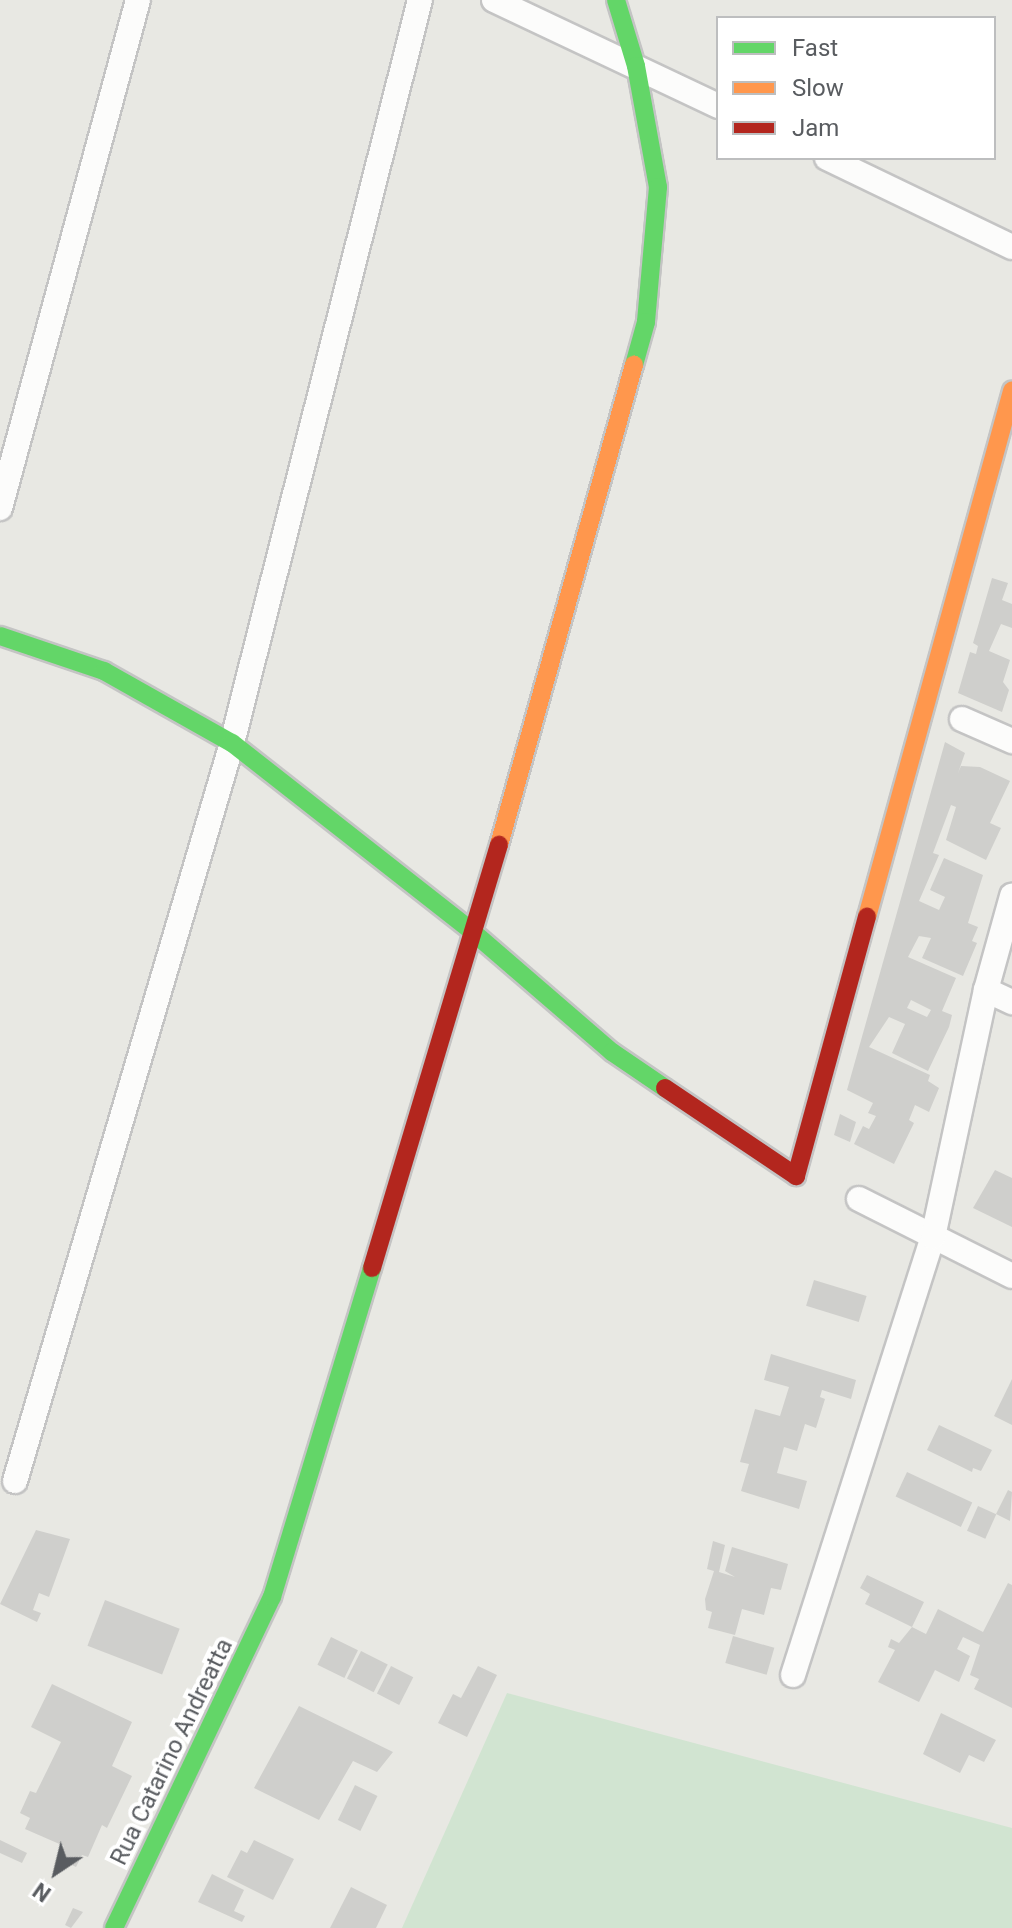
<!DOCTYPE html>
<html>
<head>
<meta charset="utf-8">
<style>
  body { margin:0 }
  #map { position:relative; width:1012px; height:1928px; overflow:hidden; background:#e8e8e3; font-family:Roboto,sans-serif }
  div>[style] { position:absolute }
  [style*='--x'] { left:calc(var(--x)*1px); top:calc(var(--y)*1px); width:calc(var(--w)*1px); rotate:calc(var(--a)*1deg) }
  .green>* { inset:0; background:#d1e4d1 }
  .building>* { inset:0; background:#cfcfcc; transform-origin:0 0 }
  .roads { filter:drop-shadow(2px 0 #c4c4c4) drop-shadow(-2px 0 #c4c4c4) drop-shadow(0 2px #c4c4c4) drop-shadow(0 -2px #c4c4c4) }
  .street>* { height:24px; margin:-12px; padding:0 12px; transform-origin:12px; border-radius:12px; background:#fcfcfb }
  .fast>* { height:18px; margin:-9px; padding:0 9px; transform-origin:9px; border-radius:9px; background:#63d668 }
  .slow>* { height:18px; margin:-9px; padding:0 9px; transform-origin:9px; border-radius:9px; background:#ff974d }
  .jam>* { height:18px; margin:-9px; padding:0 9px; transform-origin:9px; border-radius:9px; background:#b3261e }
  span { translate:-50% -50%; white-space:nowrap; text-align:center; line-height:1.15; -webkit-text-stroke:8px #fff; paint-order:stroke }
  .street-label { font-size:24px; color:#595c60 }
  .legend { position:absolute; left:716px; top:16px; width:280px; height:144px; box-sizing:border-box; background:#fff; border:2px solid #bdbebf; margin:0; padding:10px 14px; list-style:none; font-size:24px; color:#595c60 }
  .legend li { display:flex; align-items:center; gap:16px; height:40px }
  .legend b { width:40px; border:2px solid #bdbebf }
  .north { position:absolute; left:16px; top:1832px; width:80px; height:80px; -webkit-text-stroke:6px #fff; paint-order:stroke; rotate:215deg; font-size:22px; font-weight:700; line-height:32px; text-align:center; color:#595c60 }
  .north::after { content:''; display:block; margin:auto; width:28px; height:36px; background:#595c60; clip-path:polygon(50% 0,100% 100%,50% 72%,0 100%) }
</style>
</head>
<body>
<div id="map">
  <div class="green">
    <i style="clip-path:polygon(507px 1693px,1012px 1828px,1012px 1928px,402px 1928px)"></i>
  </div>
  <div class="building">
    <i style="clip-path:polygon(992px 578px,1008px 583px,1002px 600px,1012px 604px,1012px 628px,1001px 624px,989px 651px,1010px 660px,1003px 682px,1009px 690px,1002px 712px,958px 693px,970px 652px,976px 654px,978px 646px,973px 643px)"></i>
    <i style="clip-path:polygon(evenodd,945px 742px,965px 753px,958px 773px,961px 766px,980px 767px,1010px 781px,990px 823px,1001px 828px,986px 860px,946px 840px,956px 807px,951px 805px,933px 853px,939px 855px,919px 901px,939px 910px,945px 897px,930px 890px,944px 858px,983px 875px,968px 923px,978px 927px,972px 941px,977px 943px,963px 976px,922px 958px,931px 938px,919px 936px,908px 957px,956px 978px,942px 1011px,952px 1015px,949px 1027px,928px 1071px,892px 1053px,905px 1024px,889px 1017px,869px 1047px,930px 1075px,928px 1081px,939px 1088px,929px 1112px,915px 1105px,909px 1120px,914px 1123px,894px 1164px,854px 1144px,863px 1126px,869px 1129px,876px 1116px,868px 1113px,873px 1103px,847px 1090px,945px 742px,911px 1000px,931px 1010px,927px 1017px,907px 1008px,911px 1000px)"></i>
    <i style="clip-path:polygon(840px 1114px,856px 1122px,850px 1142px,834px 1135px)"></i>
    <i style="clip-path:polygon(995px 1170px,1012px 1178px,1012px 1227px,973px 1208px)"></i>
    <i style="left:814px;top:1280px;width:55px;height:27px;rotate:17deg"></i>
    <i style="clip-path:polygon(771px 1354px,856px 1380px,851px 1399px,822px 1390px,820px 1397px,825px 1399px,816px 1428px,805px 1424px,797px 1451px,784px 1447px,777px 1473px,807px 1481px,799px 1509px,741px 1491px,749px 1464px,740px 1462px,755px 1409px,780px 1416px,789px 1387px,764px 1380px)"></i>
    <i style="clip-path:polygon(1012px 1379px,1012px 1425px,994px 1416px)"></i>
    <i style="clip-path:polygon(939px 1425px,992px 1450px,981px 1471px,973px 1468px,972px 1472px,927px 1450px)"></i>
    <i style="left:907px;top:1472px;width:72px;height:27px;rotate:25deg"></i>
    <i style="clip-path:polygon(1008px 1490px,1012px 1492px,1010px 1521px,996px 1514px)"></i>
    <i style="left:978px;top:1506px;width:20px;height:27px;rotate:24deg"></i>
    <i style="clip-path:polygon(36px 1530px,70px 1539px,49px 1597px,39px 1593px,33px 1610px,41px 1613px,37px 1622px,0 1604px)"></i>
    <i style="clip-path:polygon(713px 1541px,725px 1545px,719px 1572px,735px 1577px,725px 1571px,732px 1547px,788px 1564px,781px 1590px,771px 1588px,764px 1615px,742px 1609px,735px 1635px,708px 1628px,712px 1612px,706px 1610px,705px 1599px,714px 1571px,707px 1569px)"></i>
    <i style="clip-path:polygon(867px 1575px,924px 1602px,912px 1627px,865px 1604px,870px 1594px,860px 1588px)"></i>
    <i style="clip-path:polygon(1008px 1583px,1012px 1585px,1012px 1708px,974px 1689px,979px 1679px,970px 1675px,980px 1645px,963px 1637px,957px 1649px,970px 1656px,959px 1682px,935px 1670px,919px 1702px,878px 1682px,895px 1650px,888px 1647px,891px 1639px,899px 1643px,912px 1627px,926px 1634px,938px 1609px,983px 1632px)"></i>
    <i style="left:105px;top:1600px;width:80px;height:49px;rotate:21deg"></i>
    <i style="left:733px;top:1636px;width:43px;height:28px;rotate:16deg"></i>
    <i style="left:331px;top:1637px;width:30px;height:31px;rotate:26deg"></i>
    <i style="left:361px;top:1651px;width:30px;height:31px;rotate:27deg"></i>
    <i style="left:391px;top:1666px;width:25px;height:31px;rotate:27deg"></i>
    <i style="clip-path:polygon(478px 1666px,497px 1675px,467px 1737px,438px 1723px,453px 1694px,461px 1698px)"></i>
    <i style="clip-path:polygon(52px 1684px,132px 1722px,112px 1766px,132px 1776px,107px 1828px,102px 1825px,88px 1857px,82px 1855px,76px 1867px,57px 1858px,64px 1846px,25px 1829px,30px 1818px,20px 1813px,30px 1791px,36px 1793px,61px 1742px,31px 1727px)"></i>
    <i style="clip-path:polygon(299px 1706px,393px 1752px,377px 1772px,353px 1761px,319px 1820px,254px 1788px)"></i>
    <i style="clip-path:polygon(941px 1713px,996px 1740px,984px 1762px,969px 1755px,960px 1773px,923px 1754px)"></i>
    <i style="left:355px;top:1785px;width:25px;height:39px;rotate:26deg"></i>
    <i style="clip-path:polygon(0 1840px,27px 1853px,22px 1863px,0 1853px)"></i>
    <i style="clip-path:polygon(254px 1840px,294px 1859px,273px 1900px,227px 1877px,241px 1850px,247px 1853px)"></i>
    <i style="clip-path:polygon(212px 1874px,244px 1890px,234px 1911px,245px 1916px,242px 1922px,198px 1902px)"></i>
    <i style="clip-path:polygon(351px 1887px,387px 1905px,376px 1928px,330px 1928px)"></i>
    <i style="clip-path:polygon(73px 1908px,83px 1912px,71px 1928px,65px 1925px)"></i>
  </div>
  <div class="roads">
    <div class="street">
      <i style="--x:494;--y:0;--w:248;--a:25.3"></i>
      <i style="--x:827;--y:158;--w:205;--a:25.7"></i>
      <i style="--x:0;--y:508;--w:526;--a:-74.8"></i>
      <i style="--x:962;--y:719;--w:55;--a:23.7"></i>
      <i style="--x:986;--y:990;--w:29;--a:25"></i>
      <i style="--x:859;--y:1199;--w:171;--a:26.7"></i>
      <i style="--x:15;--y:1481;--w:769;--a:-73.61"></i>
      <i style="--x:232;--y:743;--w:766;--a:-75.8"></i>
      <i style="--x:793;--y:1675;--w:460;--a:-72.3"></i>
      <i style="--x:933;--y:1237;--w:253;--a:-77.9"></i>
      <i style="--x:986;--y:990;--w:98;--a:-74.5"></i>
    </div>
    <div class="fast">
      <i style="--x:616;--y:0;--w:69;--a:73.1"></i>
      <i style="--x:636;--y:66;--w:123;--a:79.7"></i>
      <i style="--x:658;--y:187;--w:136;--a:95.1"></i>
      <i style="--x:646;--y:322;--w:45;--a:105.6"></i>
      <i style="--x:0;--y:636;--w:110;--a:18.6"></i>
      <i style="--x:104;--y:671;--w:147;--a:29.4"></i>
      <i style="--x:232;--y:743;--w:308;--a:38.1"></i>
      <i style="--x:474;--y:933;--w:182;--a:40.8"></i>
      <i style="--x:612;--y:1052;--w:64;--a:34.2"></i>
      <i style="--x:114;--y:1928;--w:367;--a:-64.5"></i>
      <i style="--x:272;--y:1597;--w:344;--a:-73.1"></i>
    </div>
    <div class="slow">
      <i style="--x:499;--y:845;--w:499;--a:-74.3"></i>
      <i style="--x:867;--y:917;--w:546;--a:-74.59"></i>
    </div>
    <div class="jam">
      <i style="--x:665;--y:1088;--w:158;--a:33.9"></i>
      <i style="--x:796;--y:1176;--w:269;--a:-74.7"></i>
      <i style="--x:372;--y:1268;--w:442;--a:-73.3"></i>
    </div>
  </div>
  <div class="street-label">
    <span style="left:172px;top:1752px;rotate:-64deg">Rua Catarino Andreatta</span>
  </div>
  <ul class="legend">
  <li><b style="height:10px;background:#63d668"></b>Fast</li>
  <li><b style="height:10px;background:#ff974d"></b>Slow</li>
  <li><b style="height:10px;background:#b3261e"></b>Jam</li>
  </ul>
  <div class="north">N</div>
</div>
</body>
</html>
